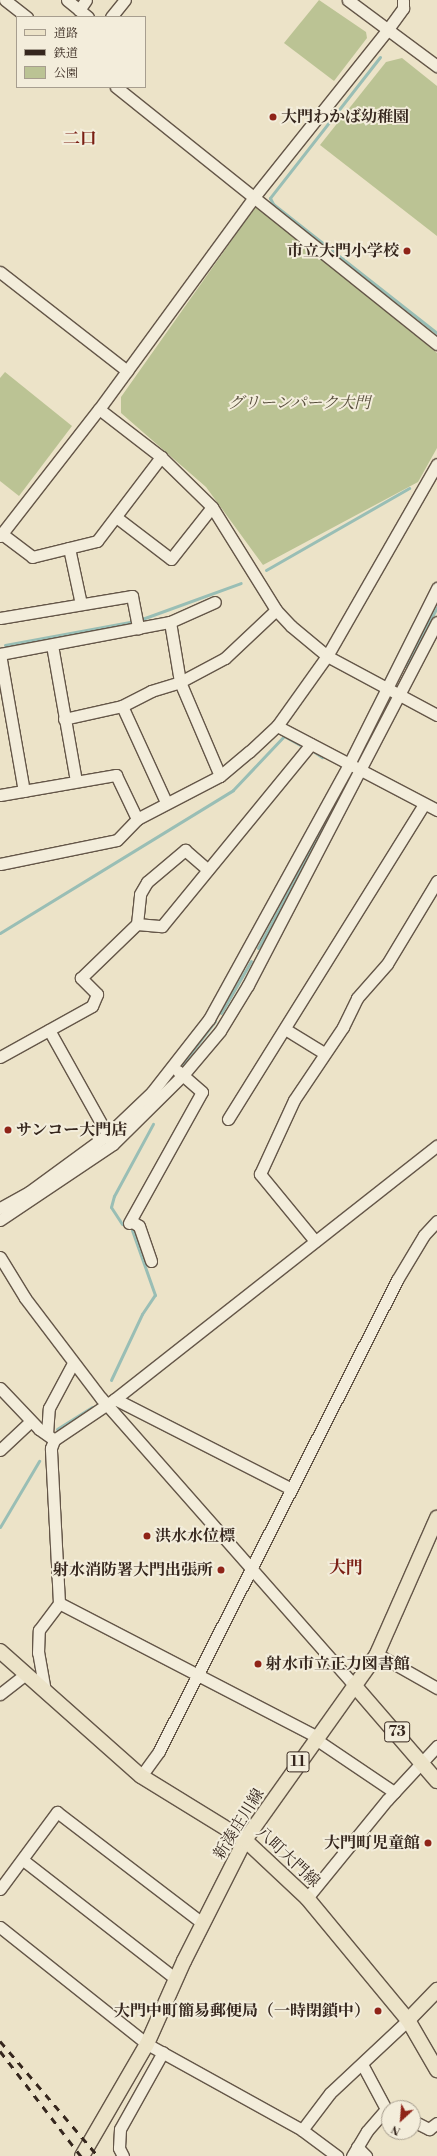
<!DOCTYPE html>
<html>
<head>
<meta charset="utf-8">
<style>
  body { margin:0 }
  #map { position:relative; width:437px; height:2156px; overflow:hidden; background:#ece3c8; font-family:"Libre Bodoni","Noto Serif JP",serif }
  div>[style] { position:absolute }
  [style*='--x'] { left:calc(var(--x)*1px); top:calc(var(--y)*1px); width:calc(var(--w)*1px); rotate:calc(var(--a)*1deg) }
  .green>* { inset:0; background:#bbc394 }
  .stream>* { height:3px; margin:-1.5px; padding:0 1.5px; transform-origin:1.5px; border-radius:1.5px; background:#99beb5 }
  .roads { filter:drop-shadow(1px 0 #645648) drop-shadow(-1px 0 #645648) drop-shadow(0 1px #645648) drop-shadow(0 -1px #645648) }
  .minor>* { height:11px; margin:-5.5px; padding:0 5.5px; transform-origin:5.5px; border-radius:5.5px; background:#f3eddb }
  .major>* { height:14px; margin:-7px; padding:0 7px; transform-origin:7px; border-radius:7px; background:#ece3c8 }
  .rail>* { height:3px; margin-top:-1.5px; transform-origin:0; background:repeating-linear-gradient(90deg,#36271e 0 7px,transparent 0 14px) }
  .dots>* { width:11px; height:11px; translate:-50% -50%; box-sizing:border-box; border:2px solid #f3eddb; border-radius:50% }
  span { translate:-50% -50%; white-space:nowrap; text-align:center; line-height:1.15; -webkit-text-stroke:4px #f3eddb; paint-order:stroke }
  .shield-label span { padding:1px 3px; background:#f3eddb; border:1px solid; border-radius:3px; -webkit-text-stroke-width:0 }
  .shield-label { font-size:15px; color:#36271e; font-weight:700 }
  .poi-label { font-size:16px; color:#36271e; font-weight:700 }
  .left { translate:0 -50%; text-align:left }
  .right { translate:-100% -50%; text-align:right }
  .park-label { font-size:16px; color:#574e3c; font-style:italic }
  .street-label { font-size:16px; color:#36271e }
  .neighbourhood-label { font-size:17px; color:#7a1f14; font-weight:700 }
  .legend { position:absolute; left:16px; top:16px; width:130px; height:72px; box-sizing:border-box; background:#f3eddb; border:1px solid #a79e8f; margin:0; padding:5px 7px; list-style:none; font-size:12px; color:#36271e }
  .legend li { display:flex; align-items:center; gap:8px; height:20px }
  .legend b { width:20px; border:1px solid #a79e8f }
  .north { position:absolute; left:381px; top:2100px; width:40px; height:40px; box-sizing:border-box; background:#f3eddb; border:1px solid #a79e8f; border-radius:50%; rotate:206deg; font-size:11px; font-weight:700; line-height:16px; text-align:center; color:#36271e }
  .north::after { content:''; display:block; margin:auto; width:14px; height:18px; background:#8f2418; clip-path:polygon(50% 0,100% 100%,50% 72%,0 100%) }
</style>
</head>
<body>
<div id="map">
  <div class="green">
    <i style="clip-path:polygon(319px 0,366px 32px,367px 38px,334px 81px,284px 43px)"></i>
    <i style="clip-path:polygon(402px 58px,437px 86px,437px 236px,320px 145px,386px 62px)"></i>
    <i style="clip-path:polygon(256px 206px,437px 353px,437px 448px,418px 482px,263px 565px,206px 487px,121px 413px,121px 397px)"></i>
    <i style="clip-path:polygon(5px 372px,72px 426px,19px 496px,0 481px,0 378px)"></i>
  </div>
  <div class="stream">
    <i style="--x:380;--y:57;--w:179;--a:128"></i>
    <i style="--x:270;--y:198;--w:7;--a:63"></i>
    <i style="--x:273;--y:204;--w:209;--a:38.2"></i>
    <i style="--x:266;--y:570;--w:165;--a:-29.8"></i>
    <i style="--x:142;--y:619;--w:105;--a:-20"></i>
    <i style="--x:5;--y:645;--w:127;--a:-10.4"></i>
    <i style="--x:405;--y:666;--w:67;--a:-61.5"></i>
    <i style="--x:313;--y:751;--w:11;--a:34"></i>
    <i style="--x:0;--y:933;--w:273;--a:-31.5"></i>
    <i style="--x:233;--y:790;--w:74;--a:-46.6"></i>
    <i style="--x:284;--y:736;--w:18;--a:29"></i>
    <i style="--x:258;--y:948;--w:187;--a:-61.7"></i>
    <i style="--x:221;--y:1013;--w:60;--a:-60"></i>
    <i style="--x:180;--y:1067;--w:58;--a:-52.7"></i>
    <i style="--x:166;--y:1084;--w:12;--a:-48"></i>
    <i style="--x:122;--y:1224;--w:20;--a:-123"></i>
    <i style="--x:111;--y:1207;--w:11;--a:-75"></i>
    <i style="--x:114;--y:1196;--w:82;--a:-61.6"></i>
    <i style="--x:111;--y:1380;--w:73;--a:-64.8"></i>
    <i style="--x:142;--y:1314;--w:23;--a:-56"></i>
    <i style="--x:155;--y:1295;--w:69;--a:-109.5"></i>
    <i style="--x:57;--y:1429;--w:41;--a:-32.2"></i>
    <i style="--x:0;--y:1527;--w:77;--a:-59.4"></i>
  </div>
  <div class="roads">
    <div class="minor">
      <i style="--x:5;--y:0;--w:28;--a:38"></i>
      <i style="--x:67;--y:0;--w:27;--a:39"></i>
      <i style="--x:348;--y:0;--w:111;--a:36.6"></i>
      <i style="--x:79;--y:10;--w:12;--a:-55"></i>
      <i style="--x:111;--y:17;--w:22;--a:-51"></i>
      <i style="--x:116;--y:87;--w:411;--a:38.7"></i>
      <i style="--x:0;--y:272;--w:161;--a:37.9"></i>
      <i style="--x:99;--y:409;--w:78;--a:37.7"></i>
      <i style="--x:161;--y:457;--w:71;--a:44.4"></i>
      <i style="--x:212;--y:507;--w:121;--a:58.1"></i>
      <i style="--x:276;--y:610;--w:22;--a:47"></i>
      <i style="--x:291;--y:626;--w:47;--a:39.8"></i>
      <i style="--x:327;--y:656;--w:125;--a:28.2"></i>
      <i style="--x:116;--y:517;--w:69;--a:37.4"></i>
      <i style="--x:171;--y:559;--w:66;--a:-51.7"></i>
      <i style="--x:2;--y:534;--w:38;--a:37"></i>
      <i style="--x:32;--y:557;--w:67;--a:-13.8"></i>
      <i style="--x:97;--y:541;--w:106;--a:-52.7"></i>
      <i style="--x:0;--y:536;--w:161;--a:-52.1"></i>
      <i style="--x:99;--y:409;--w:263;--a:-53.8"></i>
      <i style="--x:254;--y:197;--w:215;--a:-51.4"></i>
      <i style="--x:388;--y:29;--w:26;--a:-54"></i>
      <i style="--x:403;--y:8;--w:8;--a:-90"></i>
      <i style="--x:69;--y:548;--w:57;--a:77.9"></i>
      <i style="--x:0;--y:618;--w:134;--a:-9.5"></i>
      <i style="--x:132;--y:596;--w:33;--a:79"></i>
      <i style="--x:170;--y:622;--w:61;--a:80.5"></i>
      <i style="--x:180;--y:682;--w:102;--a:66.9"></i>
      <i style="--x:52;--y:645;--w:138;--a:80"></i>
      <i style="--x:0;--y:654;--w:173;--a:-10.7"></i>
      <i style="--x:170;--y:622;--w:49;--a:-24"></i>
      <i style="--x:0;--y:654;--w:139;--a:80.1"></i>
      <i style="--x:122;--y:706;--w:106;--a:65.4"></i>
      <i style="--x:64;--y:719;--w:59;--a:-12.6"></i>
      <i style="--x:122;--y:706;--w:33;--a:-27"></i>
      <i style="--x:151;--y:691;--w:30;--a:-17"></i>
      <i style="--x:180;--y:682;--w:51;--a:-28.1"></i>
      <i style="--x:225;--y:658;--w:70;--a:-43.3"></i>
      <i style="--x:277;--y:726;--w:181;--a:27.7"></i>
      <i style="--x:0;--y:795;--w:118;--a:-9.8"></i>
      <i style="--x:116;--y:775;--w:49;--a:64.5"></i>
      <i style="--x:0;--y:864;--w:119;--a:-11.6"></i>
      <i style="--x:117;--y:840;--w:29;--a:-46"></i>
      <i style="--x:137;--y:819;--w:93;--a:-27.4"></i>
      <i style="--x:220;--y:776;--w:38;--a:-40"></i>
      <i style="--x:249;--y:752;--w:38;--a:-43"></i>
      <i style="--x:277;--y:726;--w:86;--a:-54.5"></i>
      <i style="--x:327;--y:656;--w:221;--a:-60.2"></i>
      <i style="--x:137;--y:924;--w:30;--a:-84"></i>
      <i style="--x:140;--y:894;--w:14;--a:-60"></i>
      <i style="--x:147;--y:882;--w:50;--a:-40.1"></i>
      <i style="--x:185;--y:850;--w:30;--a:41"></i>
      <i style="--x:285;--y:1029;--w:46;--a:31.6"></i>
      <i style="--x:49;--y:1030;--w:127;--a:60.8"></i>
      <i style="--x:0;--y:1057;--w:105;--a:-29"></i>
      <i style="--x:92;--y:1006;--w:13;--a:-67"></i>
      <i style="--x:97;--y:994;--w:23;--a:-135"></i>
      <i style="--x:81;--y:978;--w:78;--a:-44"></i>
      <i style="--x:137;--y:924;--w:25;--a:5"></i>
      <i style="--x:162;--y:926;--w:235;--a:-50.7"></i>
      <i style="--x:228;--y:1119;--w:371;--a:-58.1"></i>
      <i style="--x:0;--y:1208;--w:33;--a:-29"></i>
      <i style="--x:29;--y:1192;--w:97;--a:-36.2"></i>
      <i style="--x:107;--y:1135;--w:62;--a:-43.7"></i>
      <i style="--x:152;--y:1092;--w:93;--a:-52"></i>
      <i style="--x:209;--y:1019;--w:291;--a:-61.2"></i>
      <i style="--x:349;--y:764;--w:197;--a:-63.4"></i>
      <i style="--x:0;--y:1220;--w:136;--a:-33.9"></i>
      <i style="--x:113;--y:1144;--w:98;--a:-44.6"></i>
      <i style="--x:183;--y:1075;--w:57;--a:-49.9"></i>
      <i style="--x:220;--y:1031;--w:54;--a:-58.7"></i>
      <i style="--x:248;--y:985;--w:409;--a:-62.5"></i>
      <i style="--x:131;--y:1221;--w:9;--a:32"></i>
      <i style="--x:139;--y:1226;--w:37;--a:71"></i>
      <i style="--x:129;--y:1223;--w:150;--a:-60.9"></i>
      <i style="--x:202;--y:1092;--w:32;--a:-139"></i>
      <i style="--x:315;--y:1241;--w:87;--a:-129.4"></i>
      <i style="--x:260;--y:1174;--w:81;--a:-65.3"></i>
      <i style="--x:294;--y:1100;--w:88;--a:-56.1"></i>
      <i style="--x:343;--y:1027;--w:32;--a:-64"></i>
      <i style="--x:357;--y:998;--w:45;--a:-48.6"></i>
      <i style="--x:387;--y:964;--w:97;--a:-58.9"></i>
      <i style="--x:0;--y:1257;--w:48;--a:58.6"></i>
      <i style="--x:25;--y:1298;--w:126;--a:52.8"></i>
      <i style="--x:101;--y:1398;--w:383;--a:48.6"></i>
      <i style="--x:0;--y:1388;--w:57;--a:46.4"></i>
      <i style="--x:39;--y:1429;--w:16;--a:35"></i>
      <i style="--x:115;--y:1399;--w:196;--a:27"></i>
      <i style="--x:47;--y:1434;--w:26;--a:-86"></i>
      <i style="--x:49;--y:1408;--w:51;--a:-61.9"></i>
      <i style="--x:0;--y:1450;--w:42;--a:-43.1"></i>
      <i style="--x:59;--y:1603;--w:289;--a:27.4"></i>
      <i style="--x:377;--y:1654;--w:69;--a:29.5"></i>
      <i style="--x:45;--y:1691;--w:39;--a:-100"></i>
      <i style="--x:38;--y:1653;--w:23;--a:-88"></i>
      <i style="--x:39;--y:1630;--w:34;--a:-53"></i>
      <i style="--x:59;--y:1603;--w:155;--a:-93"></i>
      <i style="--x:51;--y:1448;--w:9;--a:-69"></i>
      <i style="--x:54;--y:1440;--w:73;--a:-33.9"></i>
      <i style="--x:115;--y:1399;--w:410;--a:-38.2"></i>
      <i style="--x:0;--y:1694;--w:33;--a:-38"></i>
      <i style="--x:314;--y:1738;--w:97;--a:34"></i>
      <i style="--x:141;--y:1776;--w:31;--a:-54"></i>
      <i style="--x:159;--y:1751;--w:528;--a:-63.19"></i>
      <i style="--x:397;--y:1280;--w:52;--a:-59"></i>
      <i style="--x:424;--y:1235;--w:19;--a:-47"></i>
      <i style="--x:23;--y:1860;--w:194;--a:37.9"></i>
      <i style="--x:0;--y:1889;--w:96;--a:-53.5"></i>
      <i style="--x:57;--y:1812;--w:183;--a:37.4"></i>
      <i style="--x:307;--y:1898;--w:127;--a:-50.8"></i>
      <i style="--x:387;--y:1800;--w:74;--a:-47.2"></i>
      <i style="--x:0;--y:1927;--w:188;--a:38.5"></i>
      <i style="--x:147;--y:2044;--w:177;--a:29"></i>
      <i style="--x:302;--y:2130;--w:44;--a:36.6"></i>
      <i style="--x:413;--y:2121;--w:18;--a:27"></i>
      <i style="--x:429;--y:2129;--w:10;--a:-37"></i>
      <i style="--x:302;--y:2130;--w:46;--a:-52.9"></i>
      <i style="--x:330;--y:2093;--w:107;--a:-43.1"></i>
      <i style="--x:357;--y:2147;--w:13;--a:45"></i>
      <i style="--x:123;--y:2156;--w:9;--a:-117"></i>
      <i style="--x:119;--y:2148;--w:19;--a:-87"></i>
      <i style="--x:120;--y:2129;--w:88;--a:-60.8"></i>
      <i style="--x:352;--y:2156;--w:29;--a:-59"></i>
      <i style="--x:367;--y:2131;--w:29;--a:-49"></i>
      <i style="--x:386;--y:2109;--w:51;--a:-118.1"></i>
    </div>
    <div class="major">
      <i style="--x:0;--y:1651;--w:188;--a:41.6"></i>
      <i style="--x:141;--y:1776;--w:122;--a:31.6"></i>
      <i style="--x:245;--y:1840;--w:85;--a:43.1"></i>
      <i style="--x:307;--y:1898;--w:158;--a:50.4"></i>
      <i style="--x:408;--y:2020;--w:58;--a:59.9"></i>
      <i style="--x:354;--y:1685;--w:127;--a:49.2"></i>
      <i style="--x:408;--y:2020;--w:42;--a:-46"></i>
      <i style="--x:82;--y:2156;--w:129;--a:-59.9"></i>
      <i style="--x:147;--y:2044;--w:91;--a:-66"></i>
      <i style="--x:184;--y:1961;--w:136;--a:-63.2"></i>
      <i style="--x:245;--y:1840;--w:228;--a:-54.6"></i>
      <i style="--x:377;--y:1654;--w:149;--a:-66.2"></i>
    </div>
  </div>
  <div class="rail">
    <i style="--x:0;--y:2041;--w:151;--a:49.6"></i>
    <i style="--x:0;--y:2051;--w:133;--a:52.4"></i>
  </div>
  <div class="dots">
    <i style="left:273px;top:117px;background:#8f2418"></i>
    <i style="left:407px;top:251px;background:#8f2418"></i>
    <i style="left:8px;top:1130px;background:#8f2418"></i>
    <i style="left:147px;top:1536px;background:#8f2418"></i>
    <i style="left:221px;top:1570px;background:#8f2418"></i>
    <i style="left:258px;top:1664px;background:#8f2418"></i>
    <i style="left:428px;top:1843px;background:#8f2418"></i>
    <i style="left:378px;top:2011px;background:#8f2418"></i>
  </div>
  <div class="shield-label">
    <span style="left:397px;top:1732px">73</span>
    <span style="left:298px;top:1762px">11</span>
  </div>
  <div class="poi-label">
    <span class="left" style="left:281px;top:117px">大門わかば幼稚園</span>
    <span class="right" style="left:399px;top:251px">市立大門小学校</span>
    <span class="left" style="left:16px;top:1130px">サンコー大門店</span>
    <span class="left" style="left:155px;top:1536px">洪水水位標</span>
    <span class="right" style="left:213px;top:1570px">射水消防署大門出張所</span>
    <span class="left" style="left:266px;top:1664px">射水市立正力図書館</span>
    <span class="right" style="left:420px;top:1843px">大門町児童館</span>
    <span class="right" style="left:370px;top:2011px">大門中町簡易郵便局（一時閉鎖中）</span>
  </div>
  <div class="park-label">
    <span style="left:299px;top:403px">グリーンパーク大門</span>
  </div>
  <div class="street-label">
    <span style="left:239px;top:1824px;rotate:-58deg">新湊庄川線</span>
    <span style="left:288px;top:1857px;rotate:43deg">八町大門線</span>
  </div>
  <div class="neighbourhood-label">
    <span style="left:80px;top:140px">二口</span>
    <span style="left:346px;top:1569px">大門</span>
  </div>
  <ul class="legend">
  <li><b style="height:5px;background:#ece3c8"></b>道路</li>
  <li><b style="height:5px;background:#36271e"></b>鉄道</li>
  <li><b style="height:11px;background:#bbc394"></b>公園</li>
  </ul>
  <div class="north">N</div>
</div>
</body>
</html>
